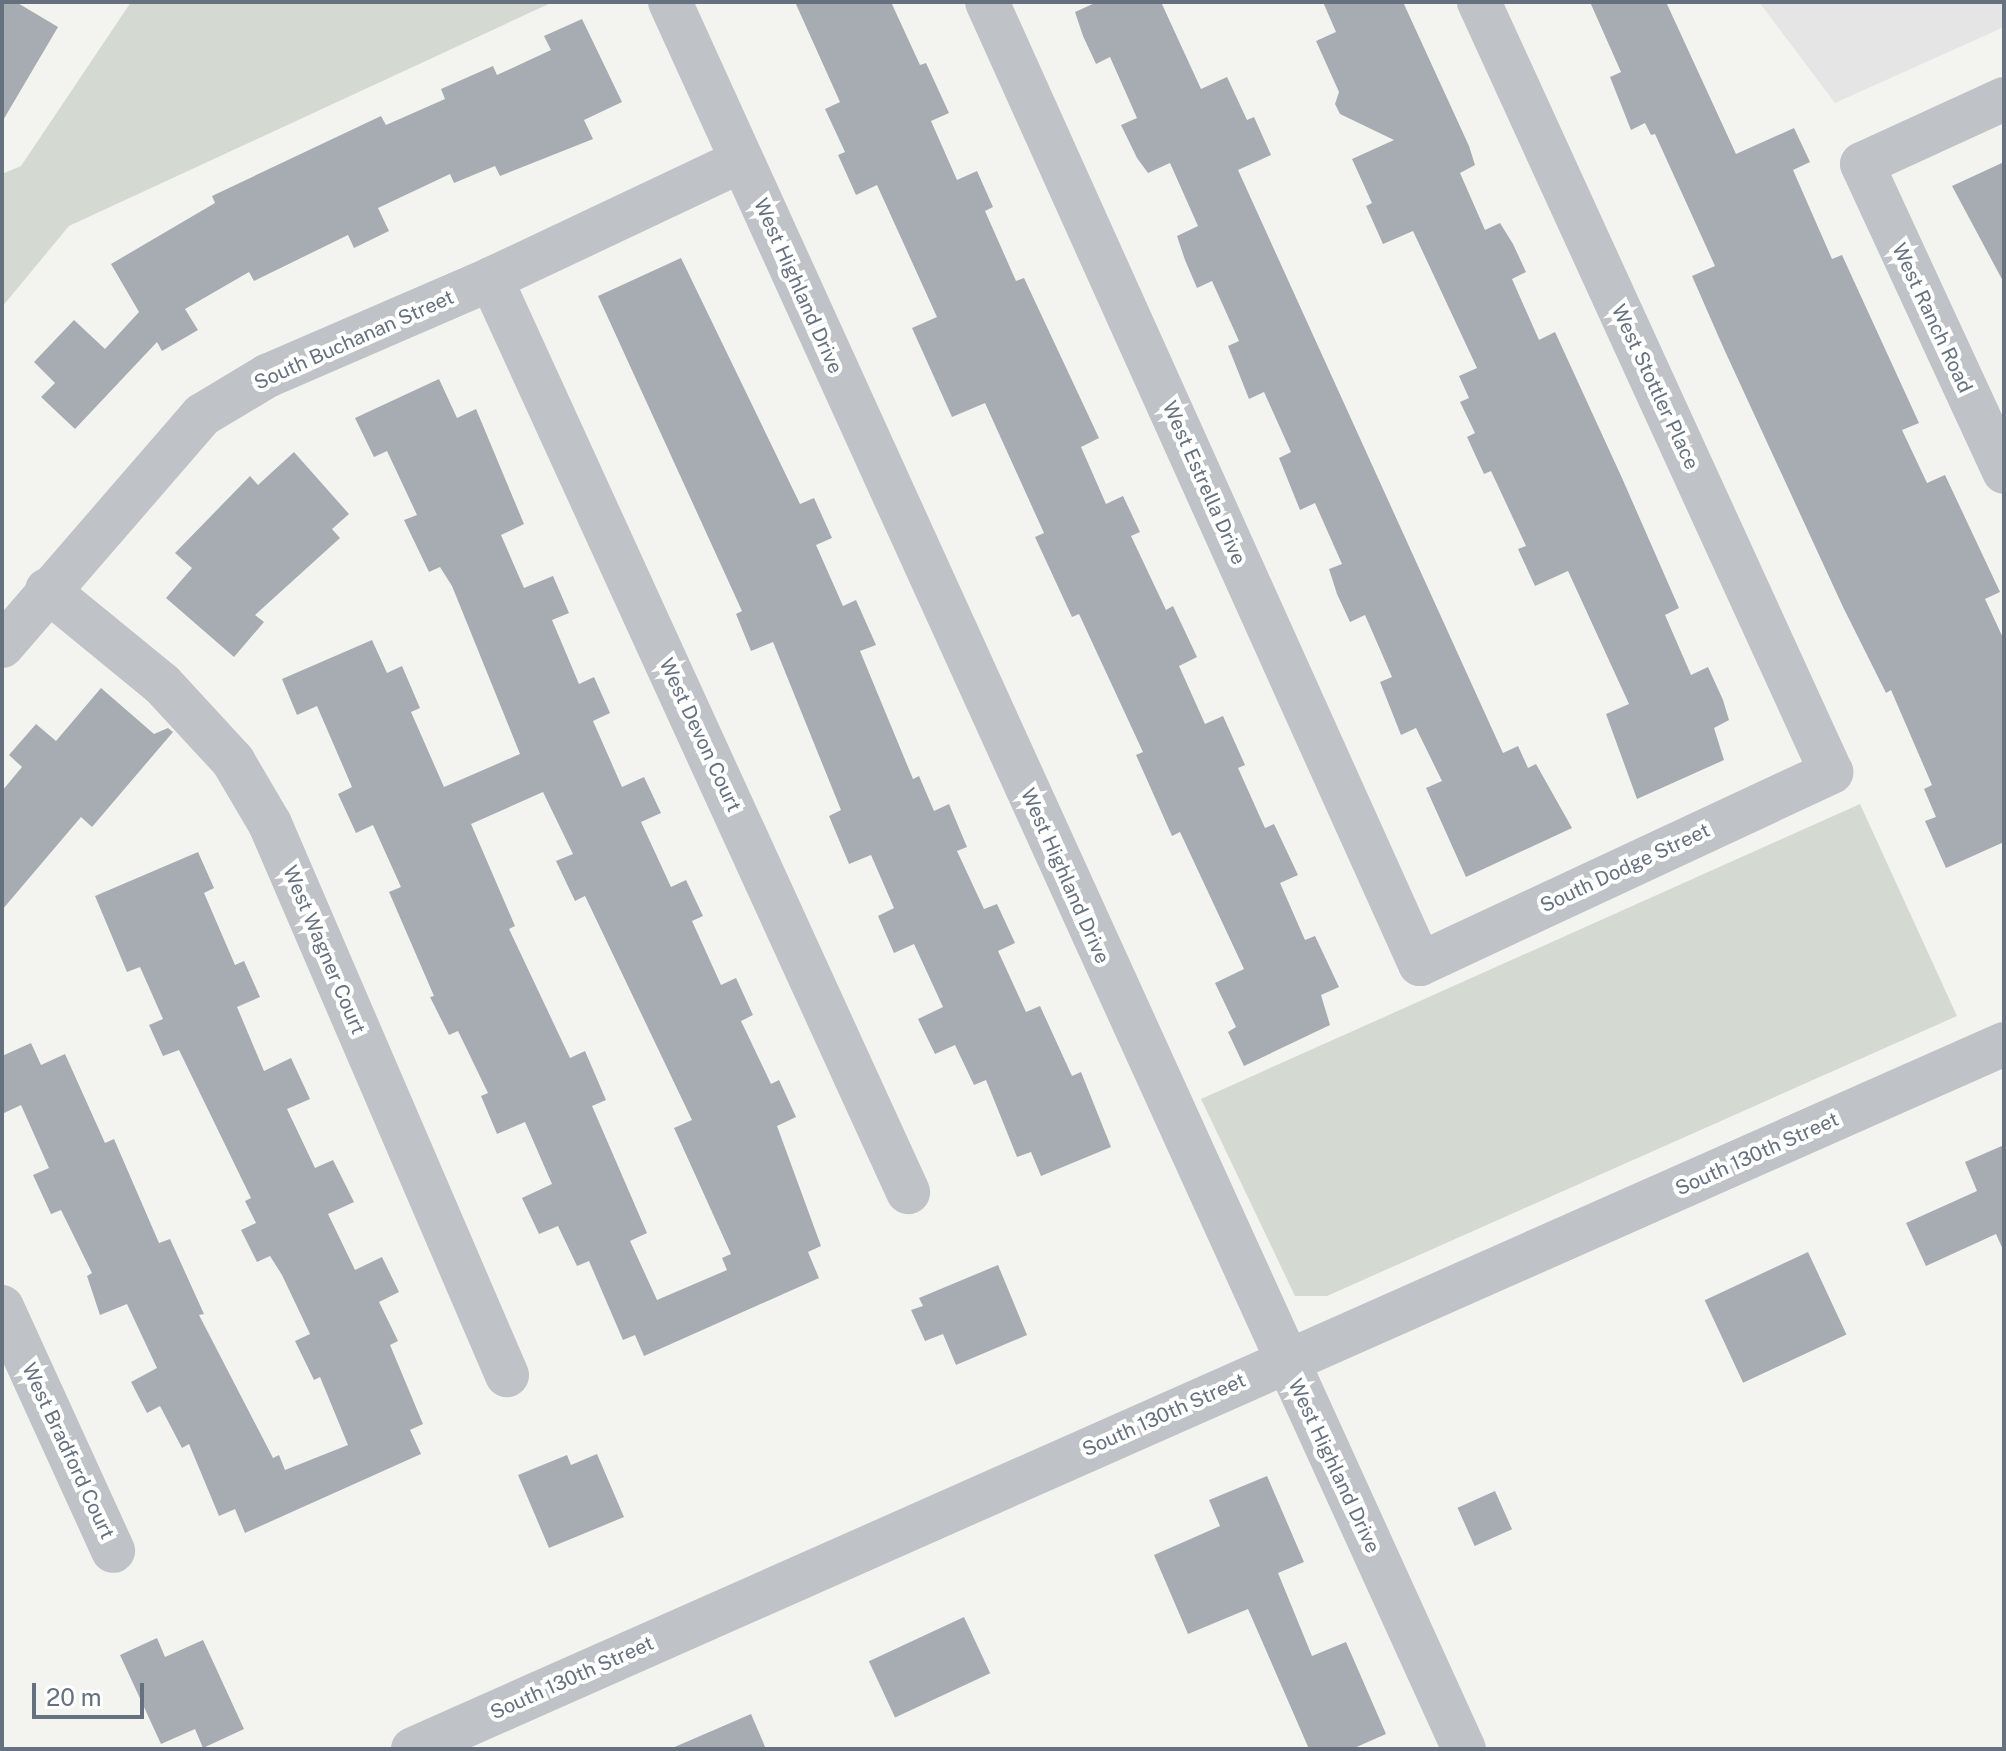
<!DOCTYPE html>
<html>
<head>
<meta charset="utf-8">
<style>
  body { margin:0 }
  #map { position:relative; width:2006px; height:1751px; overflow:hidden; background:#f3f4f0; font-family:"Public Sans",sans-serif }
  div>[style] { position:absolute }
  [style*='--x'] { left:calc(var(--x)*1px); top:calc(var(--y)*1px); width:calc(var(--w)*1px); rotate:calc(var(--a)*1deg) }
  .built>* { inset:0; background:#e4e5e4 }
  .green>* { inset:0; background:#d4dad2 }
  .building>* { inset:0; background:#a6acb2; transform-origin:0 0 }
  .minor>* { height:44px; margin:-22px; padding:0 22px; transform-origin:22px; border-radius:22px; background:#bfc2c6 }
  span { translate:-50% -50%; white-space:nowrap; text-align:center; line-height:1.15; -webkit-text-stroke:8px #fff; paint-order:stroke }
  .street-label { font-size:20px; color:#65717f }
  .frame { position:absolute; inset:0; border:4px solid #65717f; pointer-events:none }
  .scale { position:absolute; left:32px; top:1683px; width:112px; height:36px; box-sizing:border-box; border:4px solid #65717f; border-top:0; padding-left:10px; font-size:24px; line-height:28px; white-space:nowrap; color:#65717f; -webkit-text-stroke:6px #fff; paint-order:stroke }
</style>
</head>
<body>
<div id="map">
  <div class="built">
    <i style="clip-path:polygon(1759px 2px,2004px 2px,2004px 27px,1835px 103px)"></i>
  </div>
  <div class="green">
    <i style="clip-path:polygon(131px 2px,553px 2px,69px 226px,2px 307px,2px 174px,21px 166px)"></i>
    <i style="clip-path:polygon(1860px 804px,1957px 1016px,1327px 1296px,1295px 1296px,1201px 1099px)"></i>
  </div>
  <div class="building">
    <i style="clip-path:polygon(2px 2px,16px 2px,58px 27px,2px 122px)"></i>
    <i style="clip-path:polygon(795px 2px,891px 2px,920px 65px,926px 63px,949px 113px,931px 121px,957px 180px,977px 171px,993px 207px,985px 211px,1016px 281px,1024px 278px,1099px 438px,1081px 447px,1106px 504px,1123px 496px,1140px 532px,1131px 536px,1166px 610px,1173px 606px,1197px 657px,1179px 666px,1205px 724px,1223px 716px,1245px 765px,1238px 768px,1265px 828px,1274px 824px,1298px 875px,1280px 883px,1305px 940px,1315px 936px,1339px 987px,1321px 995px,1330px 1025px,1244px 1066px,1228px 1032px,1236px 1027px,1215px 983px,1244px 969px,1180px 832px,1172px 836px,1136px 755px,1143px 752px,1079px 614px,1072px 617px,1035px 537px,1044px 533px,985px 403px,952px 417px,912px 328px,937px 317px,877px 185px,856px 195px,838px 155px,845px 152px,825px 109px,840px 102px)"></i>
    <i style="clip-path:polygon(1097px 2px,1161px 2px,1201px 89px,1227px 77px,1247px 120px,1254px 117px,1271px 155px,1238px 170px,1503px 753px,1518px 746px,1528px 768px,1536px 764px,1572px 828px,1466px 877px,1426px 788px,1442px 781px,1416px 728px,1401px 735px,1380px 682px,1392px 677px,1365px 615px,1350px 622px,1337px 594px,1329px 569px,1342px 564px,1315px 503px,1300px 510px,1279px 458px,1291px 452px,1264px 392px,1249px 399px,1228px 346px,1239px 341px,1212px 281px,1197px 288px,1185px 260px,1177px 236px,1198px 226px,1170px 163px,1148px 173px,1137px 158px,1121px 125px,1137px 118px,1110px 57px,1096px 64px,1083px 36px,1075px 12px)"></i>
    <i style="clip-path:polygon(1323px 2px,1403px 2px,1469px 146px,1475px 165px,1460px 173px,1485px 230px,1500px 223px,1513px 244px,1526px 272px,1512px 279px,1539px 340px,1555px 332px,1622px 478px,1679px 608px,1665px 615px,1691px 675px,1708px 667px,1723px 700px,1729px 720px,1714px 728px,1724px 760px,1637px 799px,1606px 714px,1629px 704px,1568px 571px,1535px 586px,1518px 549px,1526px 546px,1491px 471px,1484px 474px,1467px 437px,1475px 433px,1460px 402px,1469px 398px,1459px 376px,1477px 368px,1413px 231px,1383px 244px,1366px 206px,1372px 203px,1352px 159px,1394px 140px,1340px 114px,1335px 104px,1339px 92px,1316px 41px,1336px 32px)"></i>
    <i style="clip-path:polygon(1590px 2px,1666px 2px,1736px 154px,1794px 128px,1810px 162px,1793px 170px,1832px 259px,1842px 255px,1919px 423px,1902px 430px,1927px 483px,1945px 475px,2000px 592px,1985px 599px,2004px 640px,2004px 842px,1946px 868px,1925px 821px,1936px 817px,1924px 789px,1932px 785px,1891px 690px,1886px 693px,1843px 607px,1724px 349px,1692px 276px,1715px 266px,1655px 134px,1651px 135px,1645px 123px,1631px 130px,1610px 77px,1621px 72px)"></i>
    <i style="clip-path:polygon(582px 19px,622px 102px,584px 120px,593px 139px,500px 176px,495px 166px,454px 183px,450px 174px,378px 208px,389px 231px,354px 248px,348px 235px,254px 281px,249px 272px,185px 309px,198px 330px,162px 351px,157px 342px,75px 429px,41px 397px,55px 383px,34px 362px,74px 320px,105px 349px,139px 312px,111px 264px,215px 203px,212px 196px,381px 116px,386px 125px,445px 99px,441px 89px,493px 66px,497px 75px,551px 50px,544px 36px)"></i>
    <i style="clip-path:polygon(2004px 162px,2004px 283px,1952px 186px)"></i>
    <i style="clip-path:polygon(681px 258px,800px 504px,814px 498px,832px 538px,816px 545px,843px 606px,856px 600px,876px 645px,860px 651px,913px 779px,919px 776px,934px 811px,949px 804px,967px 847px,957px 851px,984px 909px,997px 904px,1015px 943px,998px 951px,1026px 1012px,1040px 1006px,1072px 1076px,1081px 1072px,1111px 1147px,1041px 1176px,1031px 1152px,1017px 1157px,986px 1080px,974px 1085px,955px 1045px,935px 1054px,918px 1019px,943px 1007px,914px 944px,894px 953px,878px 916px,894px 908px,871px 855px,849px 864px,829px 816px,841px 810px,773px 642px,751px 651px,736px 614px,742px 611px,598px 296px)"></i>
    <i style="clip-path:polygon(evenodd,439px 379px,457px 418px,476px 409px,524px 524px,501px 535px,524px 588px,553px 576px,569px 613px,552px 620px,579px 684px,594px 677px,610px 713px,593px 721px,622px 787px,644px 777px,661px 813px,641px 822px,671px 887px,686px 880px,703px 916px,692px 921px,721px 985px,736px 978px,753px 1015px,741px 1021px,771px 1084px,779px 1080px,796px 1117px,777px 1126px,821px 1246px,808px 1252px,819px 1278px,644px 1356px,635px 1335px,623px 1340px,589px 1261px,577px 1266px,558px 1226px,539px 1234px,522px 1198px,552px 1184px,525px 1122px,497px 1134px,481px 1096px,488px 1093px,458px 1031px,449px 1035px,430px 997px,434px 996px,389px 892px,401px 887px,373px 825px,356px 833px,338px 794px,352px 787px,317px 706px,297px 715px,282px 679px,372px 640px,387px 673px,402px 666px,420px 708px,411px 712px,444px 787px,520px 754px,452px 586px,440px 567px,429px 572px,404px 520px,417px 515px,387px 451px,374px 457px,355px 418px,439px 379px,543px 792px,573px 854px,556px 861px,575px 901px,585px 896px,692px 1120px,674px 1128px,731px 1254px,722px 1258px,727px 1270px,657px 1300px,630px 1241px,647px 1233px,592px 1106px,606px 1100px,585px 1051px,570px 1058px,509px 929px,515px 926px,471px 824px,543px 792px)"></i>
    <i style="clip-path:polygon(294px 452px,349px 514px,332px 529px,340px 538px,255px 615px,264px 622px,234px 657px,166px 598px,192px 568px,175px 553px,250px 476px,258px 485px)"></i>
    <i style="clip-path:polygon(101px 688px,154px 734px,168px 728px,173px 732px,92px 827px,81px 817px,2px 910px,2px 791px,22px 767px,9px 755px,36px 724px,56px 741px)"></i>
    <i style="clip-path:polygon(198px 852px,214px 888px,204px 893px,235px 965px,244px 961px,260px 997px,237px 1007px,264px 1071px,291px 1058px,310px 1099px,287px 1109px,315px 1168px,333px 1160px,354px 1202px,328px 1214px,355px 1270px,382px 1257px,399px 1292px,379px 1302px,398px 1341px,390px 1345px,423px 1424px,410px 1430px,421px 1454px,245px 1533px,235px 1509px,219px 1516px,189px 1444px,182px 1448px,160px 1406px,147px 1413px,131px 1382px,157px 1368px,127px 1304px,100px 1315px,87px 1276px,92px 1273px,61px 1210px,51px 1214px,33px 1175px,49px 1168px,21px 1105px,2px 1114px,2px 1056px,31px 1043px,41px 1065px,65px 1054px,105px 1143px,114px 1139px,159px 1243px,170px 1239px,204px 1314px,199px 1315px,273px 1458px,279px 1455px,285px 1470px,348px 1445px,320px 1377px,314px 1380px,295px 1341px,310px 1334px,282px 1275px,270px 1256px,257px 1262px,241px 1230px,256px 1223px,245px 1201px,251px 1198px,179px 1050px,163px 1056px,149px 1025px,163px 1019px,140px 967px,127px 972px,95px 896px)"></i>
    <i style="clip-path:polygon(2004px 1145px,2004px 1252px,1996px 1234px,1926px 1266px,1906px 1223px,1977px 1191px,1965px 1162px)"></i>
    <i style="left:1808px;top:1252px;width:91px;height:114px;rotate:65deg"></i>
    <i style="clip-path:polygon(998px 1265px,1027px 1335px,956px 1365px,943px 1334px,925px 1341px,911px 1310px,923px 1306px,919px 1298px)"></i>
    <i style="clip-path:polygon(597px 1454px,624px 1517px,549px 1548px,518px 1475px,567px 1455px,571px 1465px)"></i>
    <i style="clip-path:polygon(1267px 1476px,1304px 1562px,1278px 1573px,1312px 1656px,1346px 1642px,1386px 1734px,1352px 1749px,1309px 1749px,1248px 1609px,1188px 1634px,1154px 1555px,1220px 1526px,1209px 1500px)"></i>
    <i style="left:1495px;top:1491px;width:42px;height:41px;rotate:66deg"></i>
    <i style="left:964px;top:1617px;width:62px;height:105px;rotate:65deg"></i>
    <i style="clip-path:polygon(157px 1638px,165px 1657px,203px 1640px,244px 1729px,203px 1748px,195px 1729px,161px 1744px,120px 1655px)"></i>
    <i style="clip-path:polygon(751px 1714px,766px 1749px,670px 1749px)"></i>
  </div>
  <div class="minor">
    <i style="--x:670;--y:2;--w:1919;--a:65.56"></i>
    <i style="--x:987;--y:2;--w:1055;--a:65.77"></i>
    <i style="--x:1420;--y:964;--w:454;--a:-25"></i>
    <i style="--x:1831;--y:772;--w:847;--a:-114.57"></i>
    <i style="--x:2004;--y:99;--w:156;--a:155.4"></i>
    <i style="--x:1862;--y:164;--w:339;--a:65.2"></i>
    <i style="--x:491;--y:279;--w:1004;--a:65.45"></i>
    <i style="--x:47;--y:590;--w:149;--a:39.3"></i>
    <i style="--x:162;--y:684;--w:105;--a:47.3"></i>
    <i style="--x:233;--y:761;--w:73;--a:59.6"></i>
    <i style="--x:270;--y:824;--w:600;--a:66.73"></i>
    <i style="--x:2;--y:646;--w:306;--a:-49.1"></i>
    <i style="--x:202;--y:415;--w:76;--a:-31"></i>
    <i style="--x:267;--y:376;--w:244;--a:-23.4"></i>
    <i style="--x:491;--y:279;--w:276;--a:-25.3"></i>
    <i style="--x:2;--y:1307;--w:268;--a:65.5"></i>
    <i style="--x:413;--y:1749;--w:1740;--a:-23.9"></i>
  </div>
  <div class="street-label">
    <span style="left:798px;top:286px;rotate:66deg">West Highland Drive</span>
    <span style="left:1932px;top:318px;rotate:65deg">West Ranch Road</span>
    <span style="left:354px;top:340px;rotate:-24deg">South Buchanan Street</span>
    <span style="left:1655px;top:387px;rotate:65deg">West Stottler Place</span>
    <span style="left:1204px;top:483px;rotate:66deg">West Estrella Drive</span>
    <span style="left:700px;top:735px;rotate:65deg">West Devon Court</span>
    <span style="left:1625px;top:868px;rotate:-25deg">South Dodge Street</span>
    <span style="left:1065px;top:876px;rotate:66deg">West Highland Drive</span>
    <span style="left:324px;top:950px;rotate:67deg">West Wagner Court</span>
    <span style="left:1757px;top:1154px;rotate:-24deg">South 130th Street</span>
    <span style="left:1164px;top:1415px;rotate:-24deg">South 130th Street</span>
    <span style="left:68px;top:1451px;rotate:65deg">West Bradford Court</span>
    <span style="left:1334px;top:1466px;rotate:65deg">West Highland Drive</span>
    <span style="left:572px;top:1678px;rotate:-24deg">South 130th Street</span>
  </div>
  <div class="frame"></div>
  <div class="scale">20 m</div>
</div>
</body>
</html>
